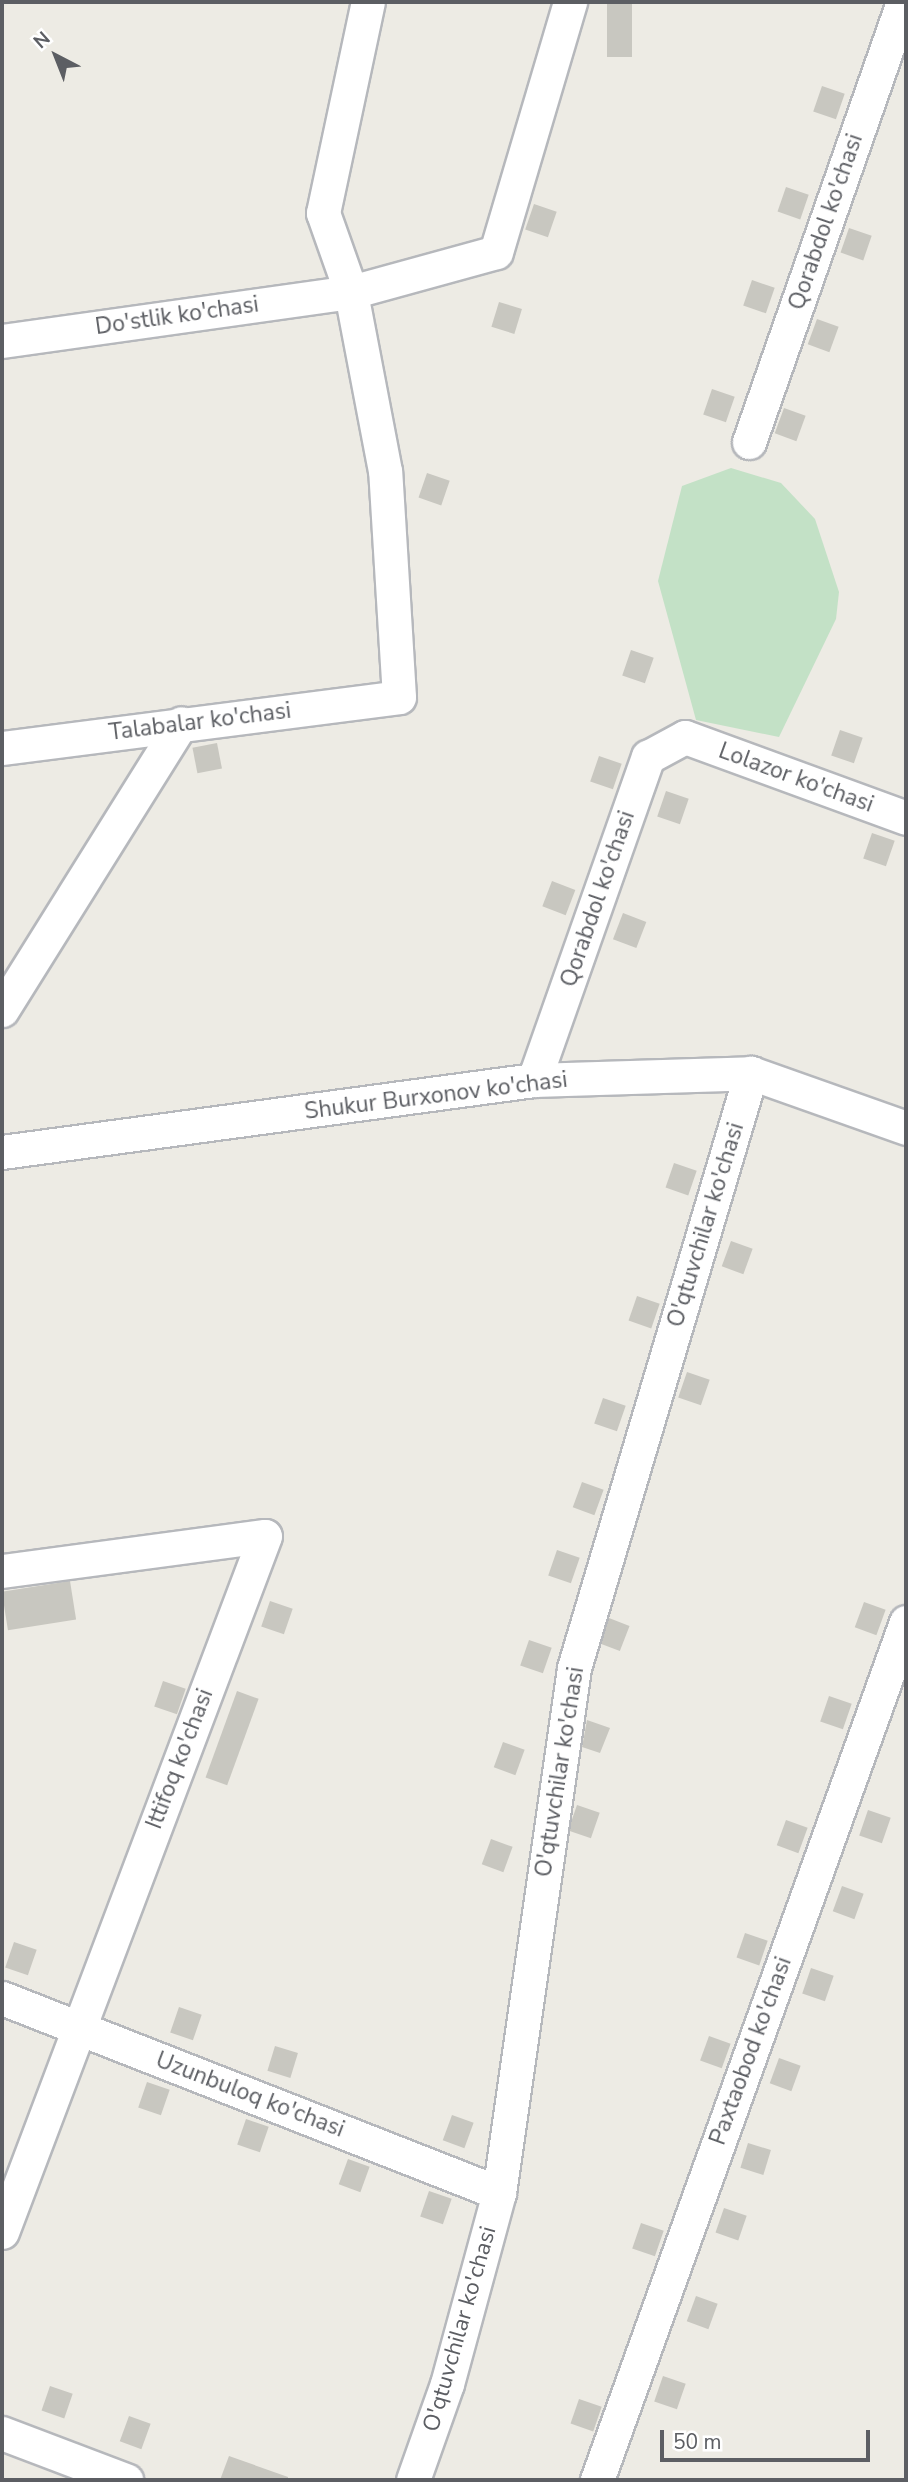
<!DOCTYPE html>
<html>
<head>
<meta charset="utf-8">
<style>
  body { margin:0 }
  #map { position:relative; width:908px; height:2482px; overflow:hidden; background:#edebe4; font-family:"Nunito Sans",sans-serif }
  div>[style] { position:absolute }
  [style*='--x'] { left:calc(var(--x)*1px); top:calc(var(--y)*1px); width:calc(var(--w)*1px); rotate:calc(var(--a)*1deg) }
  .green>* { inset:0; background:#c3e1c6 }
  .building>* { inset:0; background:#c8c7c0; transform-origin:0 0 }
  .roads { filter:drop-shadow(2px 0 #b6b8bc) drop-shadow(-2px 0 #b6b8bc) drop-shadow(0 2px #b6b8bc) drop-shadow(0 -2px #b6b8bc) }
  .minor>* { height:33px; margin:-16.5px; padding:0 16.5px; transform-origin:16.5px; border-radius:16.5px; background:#fff }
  span { translate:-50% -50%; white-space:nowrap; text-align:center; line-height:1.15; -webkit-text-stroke:5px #fff; paint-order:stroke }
  .street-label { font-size:23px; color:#5c5e63 }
  .frame { position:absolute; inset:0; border:4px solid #5c5e63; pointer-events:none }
  .north { position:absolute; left:21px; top:21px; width:70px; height:70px; -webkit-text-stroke:5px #fff; paint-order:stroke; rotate:318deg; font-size:19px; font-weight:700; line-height:28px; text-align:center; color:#5c5e63 }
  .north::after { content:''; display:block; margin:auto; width:24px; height:32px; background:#5c5e63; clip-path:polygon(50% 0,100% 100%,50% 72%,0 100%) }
  .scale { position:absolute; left:660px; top:2430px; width:210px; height:32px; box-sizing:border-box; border:4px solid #5c5e63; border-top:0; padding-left:9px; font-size:21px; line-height:24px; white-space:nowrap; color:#5c5e63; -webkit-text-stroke:5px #fff; paint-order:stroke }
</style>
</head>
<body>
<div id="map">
  <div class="green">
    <i style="clip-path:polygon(731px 468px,781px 483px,815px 519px,839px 592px,836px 619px,779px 737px,696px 720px,658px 581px,682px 486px)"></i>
  </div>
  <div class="building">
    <i style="left:607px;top:2px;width:25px;height:55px"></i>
    <i style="left:822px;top:86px;width:24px;height:27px;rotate:19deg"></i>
    <i style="left:786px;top:187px;width:24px;height:26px;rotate:19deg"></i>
    <i style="left:534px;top:204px;width:24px;height:27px;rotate:19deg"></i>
    <i style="left:849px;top:228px;width:24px;height:26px;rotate:19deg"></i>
    <i style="left:752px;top:280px;width:24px;height:27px;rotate:19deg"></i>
    <i style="left:499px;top:302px;width:24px;height:26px;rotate:17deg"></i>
    <i style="left:817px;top:319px;width:23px;height:27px;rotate:20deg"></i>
    <i style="left:712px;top:389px;width:24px;height:27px;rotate:19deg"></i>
    <i style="left:784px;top:408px;width:23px;height:27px;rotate:20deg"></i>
    <i style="left:427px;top:473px;width:24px;height:26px;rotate:19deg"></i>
    <i style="left:631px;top:650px;width:24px;height:27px;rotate:19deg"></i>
    <i style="left:840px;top:730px;width:24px;height:27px;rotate:19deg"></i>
    <i style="left:217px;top:743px;width:26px;height:25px;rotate:79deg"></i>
    <i style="left:599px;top:756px;width:24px;height:27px;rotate:19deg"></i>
    <i style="left:666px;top:791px;width:24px;height:27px;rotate:19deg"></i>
    <i style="left:872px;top:833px;width:24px;height:27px;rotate:19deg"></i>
    <i style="left:552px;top:881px;width:25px;height:27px;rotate:21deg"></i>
    <i style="left:623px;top:913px;width:25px;height:28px;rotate:21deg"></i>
    <i style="left:674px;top:1163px;width:24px;height:26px;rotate:19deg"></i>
    <i style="left:731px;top:1241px;width:23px;height:27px;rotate:20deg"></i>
    <i style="left:637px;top:1296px;width:24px;height:26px;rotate:19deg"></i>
    <i style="left:687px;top:1372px;width:24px;height:27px;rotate:19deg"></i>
    <i style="left:603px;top:1398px;width:24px;height:27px;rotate:19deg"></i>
    <i style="left:582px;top:1482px;width:23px;height:27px;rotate:20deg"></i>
    <i style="left:557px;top:1550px;width:24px;height:27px;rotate:19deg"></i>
    <i style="left:70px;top:1581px;width:39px;height:69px;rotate:81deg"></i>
    <i style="left:270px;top:1601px;width:24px;height:27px;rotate:19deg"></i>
    <i style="left:864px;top:1602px;width:23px;height:27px;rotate:20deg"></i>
    <i style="left:609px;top:1618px;width:22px;height:27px;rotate:21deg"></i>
    <i style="left:529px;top:1640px;width:24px;height:27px;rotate:19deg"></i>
    <i style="left:163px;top:1681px;width:24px;height:27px;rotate:19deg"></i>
    <i style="left:237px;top:1691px;width:23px;height:92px;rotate:20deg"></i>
    <i style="left:829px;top:1696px;width:24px;height:27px;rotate:19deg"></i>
    <i style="clip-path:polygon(587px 1720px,610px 1728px,600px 1753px,582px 1747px)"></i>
    <i style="left:503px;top:1742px;width:23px;height:27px;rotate:20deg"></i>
    <i style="left:577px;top:1805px;width:24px;height:27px;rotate:19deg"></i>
    <i style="left:868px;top:1810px;width:24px;height:27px;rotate:19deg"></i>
    <i style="left:786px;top:1820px;width:23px;height:27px;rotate:20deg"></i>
    <i style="left:491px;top:1839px;width:23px;height:27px;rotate:20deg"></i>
    <i style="left:842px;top:1886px;width:23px;height:27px;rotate:20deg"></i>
    <i style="left:745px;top:1933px;width:24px;height:26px;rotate:19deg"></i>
    <i style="left:14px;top:1942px;width:24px;height:27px;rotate:19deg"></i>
    <i style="left:811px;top:1968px;width:24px;height:27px;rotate:19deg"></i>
    <i style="left:179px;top:2007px;width:24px;height:27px;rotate:19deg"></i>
    <i style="left:709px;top:2036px;width:23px;height:26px;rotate:20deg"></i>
    <i style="left:275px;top:2046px;width:24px;height:26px;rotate:17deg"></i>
    <i style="left:779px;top:2058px;width:23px;height:27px;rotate:20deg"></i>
    <i style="left:147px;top:2082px;width:24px;height:27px;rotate:19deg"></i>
    <i style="left:452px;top:2115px;width:23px;height:27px;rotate:20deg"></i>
    <i style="left:246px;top:2119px;width:24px;height:27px;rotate:19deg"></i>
    <i style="left:748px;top:2143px;width:24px;height:26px;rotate:17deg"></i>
    <i style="left:348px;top:2159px;width:23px;height:27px;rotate:20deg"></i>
    <i style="left:429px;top:2191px;width:24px;height:27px;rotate:19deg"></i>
    <i style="left:724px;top:2208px;width:24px;height:26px;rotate:19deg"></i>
    <i style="left:641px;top:2223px;width:24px;height:27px;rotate:19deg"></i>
    <i style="left:696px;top:2296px;width:23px;height:27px;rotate:20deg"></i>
    <i style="left:663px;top:2376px;width:24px;height:27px;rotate:19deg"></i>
    <i style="left:50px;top:2386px;width:24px;height:26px;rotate:19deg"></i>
    <i style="left:579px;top:2399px;width:24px;height:26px;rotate:19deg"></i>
    <i style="left:129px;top:2416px;width:23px;height:27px;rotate:20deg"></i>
    <i style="clip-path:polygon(229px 2456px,288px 2477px,288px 2480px,220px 2480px)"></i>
  </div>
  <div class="roads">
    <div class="minor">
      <i style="--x:2;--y:341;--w:352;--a:-8"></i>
      <i style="--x:351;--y:292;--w:150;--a:-15.4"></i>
      <i style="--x:496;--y:252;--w:261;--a:-73.5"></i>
      <i style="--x:749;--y:442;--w:466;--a:-70.7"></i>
      <i style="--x:2;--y:748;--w:400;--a:-7.3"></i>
      <i style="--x:399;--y:697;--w:226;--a:-93.5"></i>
      <i style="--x:385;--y:471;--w:182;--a:-100.8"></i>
      <i style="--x:351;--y:292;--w:84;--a:-109.5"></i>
      <i style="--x:323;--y:213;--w:216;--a:-78"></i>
      <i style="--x:2;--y:1010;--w:338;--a:-58"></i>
      <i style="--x:534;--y:1080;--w:343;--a:-70.6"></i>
      <i style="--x:648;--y:757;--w:42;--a:-28.4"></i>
      <i style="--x:685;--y:737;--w:235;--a:20.1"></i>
      <i style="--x:2;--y:1152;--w:537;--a:-7.71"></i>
      <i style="--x:534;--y:1080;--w:217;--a:-1.8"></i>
      <i style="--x:751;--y:1073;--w:164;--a:19.5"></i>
      <i style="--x:2;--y:1571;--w:265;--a:-7.6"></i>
      <i style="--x:265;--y:1536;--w:744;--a:110.7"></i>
      <i style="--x:2;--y:1998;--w:534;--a:21.42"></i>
      <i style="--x:2;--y:2433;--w:133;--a:20.8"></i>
      <i style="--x:413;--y:2480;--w:102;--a:-70.5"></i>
      <i style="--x:447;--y:2384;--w:198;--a:-74.8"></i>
      <i style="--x:499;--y:2193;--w:530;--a:-81.87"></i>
      <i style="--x:574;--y:1668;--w:621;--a:-73.43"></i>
      <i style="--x:597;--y:2480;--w:912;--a:-70.19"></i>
    </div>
  </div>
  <div class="street-label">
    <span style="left:826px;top:222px;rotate:-71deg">Qorabdol ko'chasi</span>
    <span style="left:177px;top:316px;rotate:-8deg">Do'stlik ko'chasi</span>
    <span style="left:200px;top:722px;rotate:-7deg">Talabalar ko'chasi</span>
    <span style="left:796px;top:778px;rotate:20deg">Lolazor ko'chasi</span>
    <span style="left:598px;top:899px;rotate:-71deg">Qorabdol ko'chasi</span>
    <span style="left:436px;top:1096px;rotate:-7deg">Shukur Burxonov ko'chasi</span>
    <span style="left:706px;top:1225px;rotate:-73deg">O'qtuvchilar ko'chasi</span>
    <span style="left:180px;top:1759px;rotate:-69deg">Ittifoq ko'chasi</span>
    <span style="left:560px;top:1772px;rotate:-81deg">O'qtuvchilar ko'chasi</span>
    <span style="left:751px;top:2051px;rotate:-70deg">Paxtaobod ko'chasi</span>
    <span style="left:250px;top:2095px;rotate:21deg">Uzunbuloq ko'chasi</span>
    <span style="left:460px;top:2329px;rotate:-74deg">O'qtuvchilar ko'chasi</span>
  </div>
  <div class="frame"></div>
  <div class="north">N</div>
  <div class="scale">50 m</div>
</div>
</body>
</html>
